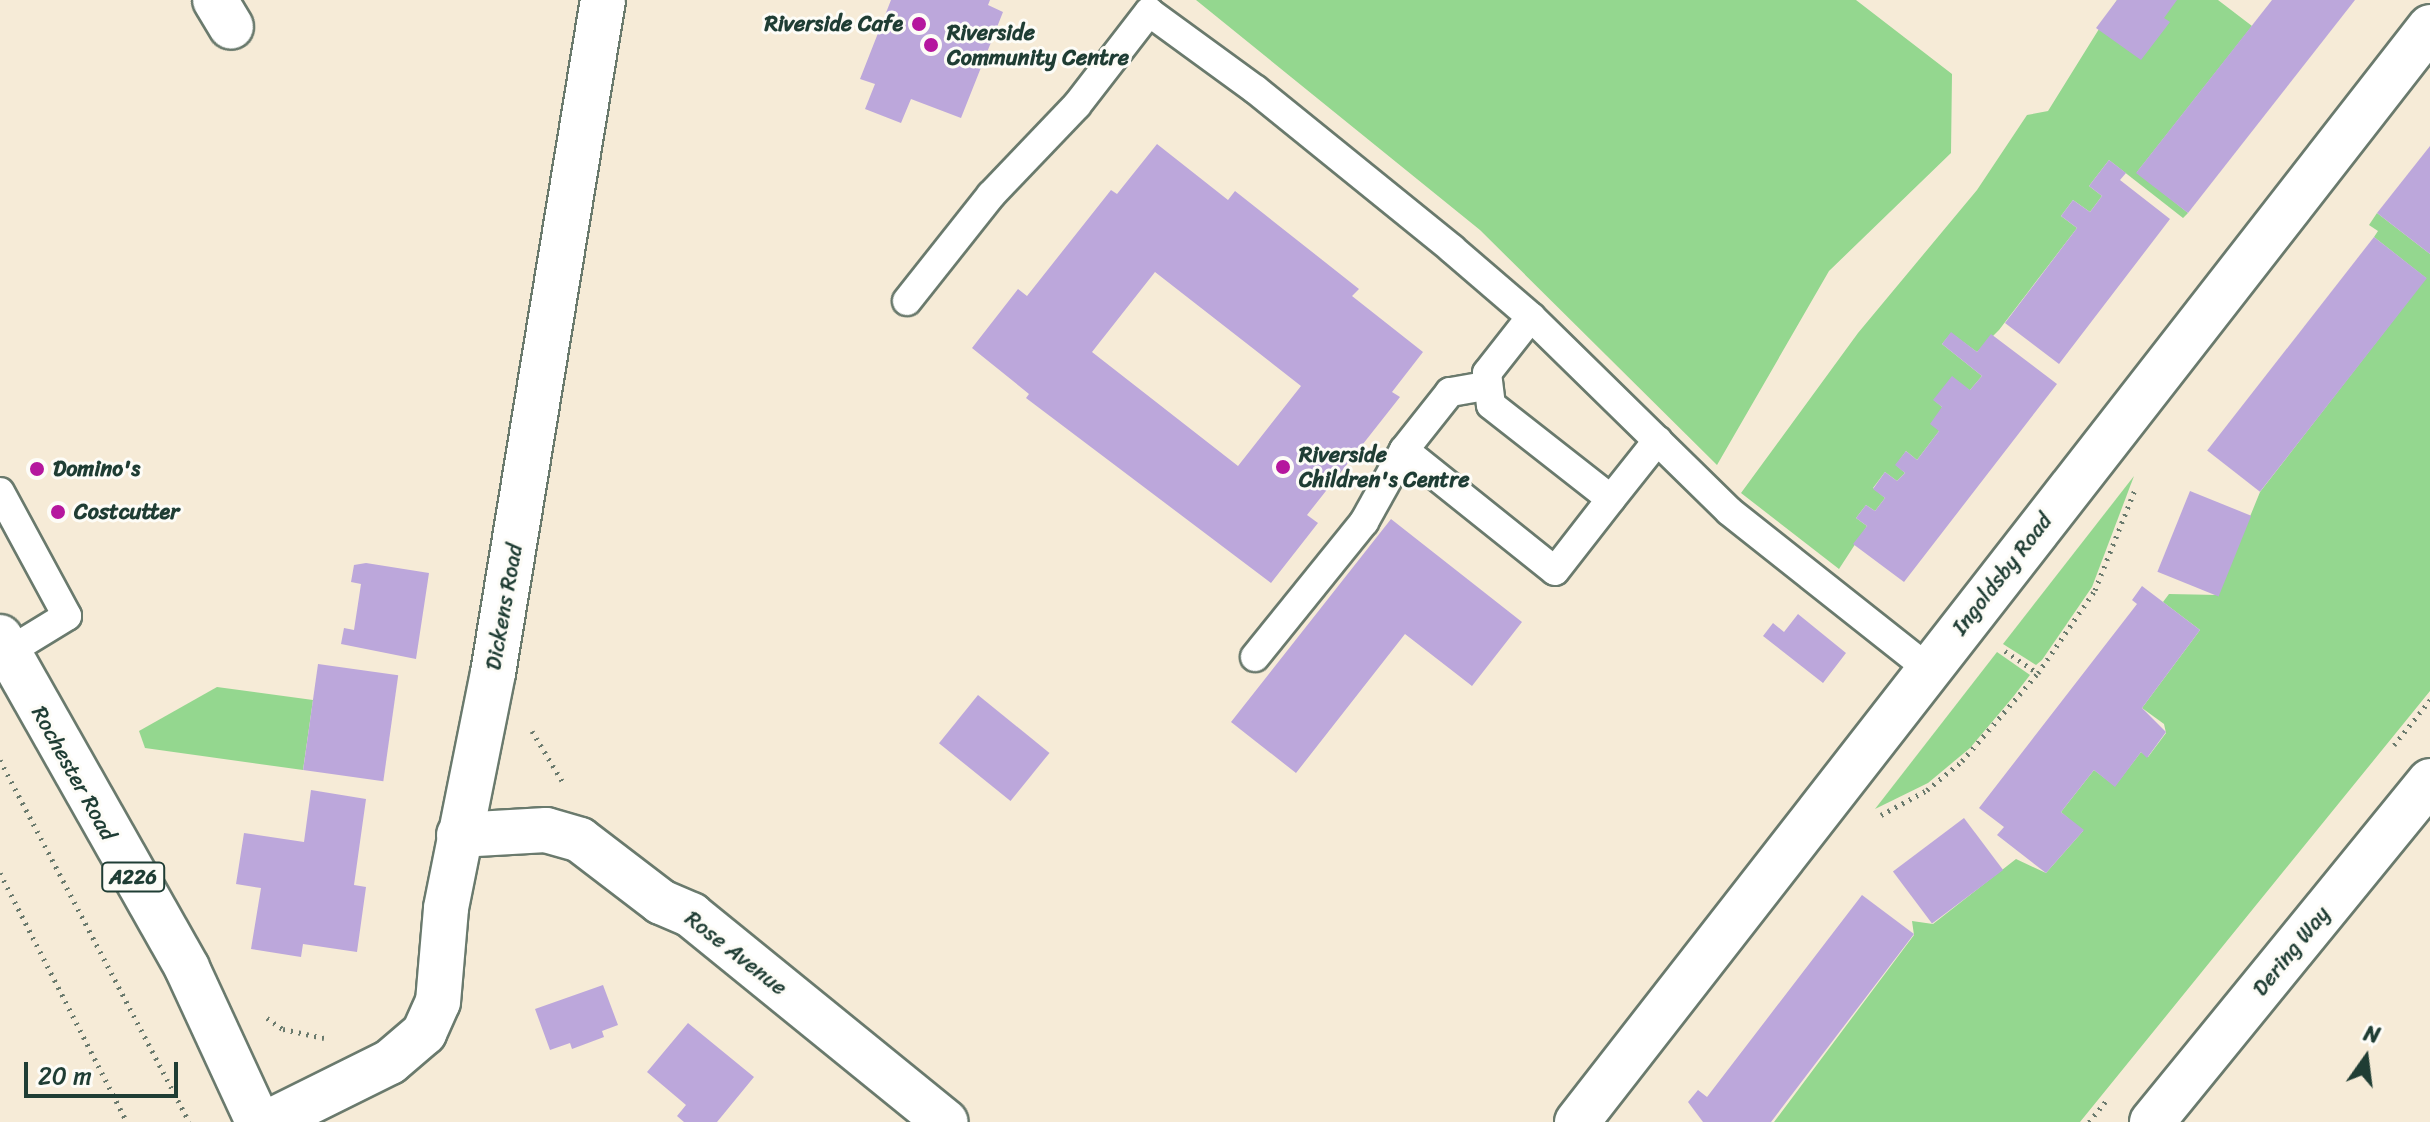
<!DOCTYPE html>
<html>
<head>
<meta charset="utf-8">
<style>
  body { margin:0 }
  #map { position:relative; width:2430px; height:1122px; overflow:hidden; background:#f6ebd7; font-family:Sriracha,sans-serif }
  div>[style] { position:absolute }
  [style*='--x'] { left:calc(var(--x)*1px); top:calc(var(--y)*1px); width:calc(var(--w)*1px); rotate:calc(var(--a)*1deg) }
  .green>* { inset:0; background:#94d78f }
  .building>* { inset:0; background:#bca7db; transform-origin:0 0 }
  .path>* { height:5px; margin-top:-2.5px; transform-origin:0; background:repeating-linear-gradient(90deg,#6a7a6d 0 2px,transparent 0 8px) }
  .roads { filter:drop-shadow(2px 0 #6a7a6d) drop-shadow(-2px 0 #6a7a6d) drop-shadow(0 2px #6a7a6d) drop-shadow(0 -2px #6a7a6d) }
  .service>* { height:28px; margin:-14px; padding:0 14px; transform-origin:14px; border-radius:14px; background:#fff }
  .minor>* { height:44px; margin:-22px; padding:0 22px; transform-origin:22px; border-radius:22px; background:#fff }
  .primary>* { height:44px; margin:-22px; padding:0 22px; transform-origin:22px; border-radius:22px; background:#fff }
  .dots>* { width:22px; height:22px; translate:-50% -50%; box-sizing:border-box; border:4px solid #fdfcf7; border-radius:50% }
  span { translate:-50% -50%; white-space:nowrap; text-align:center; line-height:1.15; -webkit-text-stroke:6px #fdfcf7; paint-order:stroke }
  .shield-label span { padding:2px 6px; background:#fdfcf7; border:2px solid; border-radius:6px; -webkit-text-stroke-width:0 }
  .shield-label { font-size:20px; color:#1f3d34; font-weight:700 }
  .poi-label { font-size:22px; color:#1f3d34; font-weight:700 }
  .right { translate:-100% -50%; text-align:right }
  .left { translate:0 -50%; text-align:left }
  .street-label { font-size:22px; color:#1f3d34 }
  .north { position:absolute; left:2326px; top:1018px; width:80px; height:80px; -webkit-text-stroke:6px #fdfcf7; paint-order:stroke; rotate:14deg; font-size:22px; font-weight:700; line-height:32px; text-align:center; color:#1f3d34 }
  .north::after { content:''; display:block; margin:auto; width:28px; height:36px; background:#1f3d34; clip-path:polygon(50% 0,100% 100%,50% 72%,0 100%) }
  .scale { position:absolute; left:24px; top:1062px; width:154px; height:36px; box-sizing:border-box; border:4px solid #1f3d34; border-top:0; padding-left:10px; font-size:24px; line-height:28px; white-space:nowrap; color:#1f3d34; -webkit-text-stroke:6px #fdfcf7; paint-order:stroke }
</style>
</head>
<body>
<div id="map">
  <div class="green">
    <i style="clip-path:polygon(1196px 0,1856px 0,1952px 74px,1951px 153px,1829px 271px,1717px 465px,1480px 230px)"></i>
    <i style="clip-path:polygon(2117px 0,2218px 0,2252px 26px,2137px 172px,2188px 213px,2183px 218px,2109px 160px,2089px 186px,2102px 196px,2090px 212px,2073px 200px,2061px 216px,2077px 228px,1999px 330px,1977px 352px,1951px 333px,1942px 344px,1982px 376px,1970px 390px,1934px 400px,1942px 407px,1939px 431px,1917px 460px,1906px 451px,1896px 465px,1905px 473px,1897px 481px,1885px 472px,1873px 488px,1885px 498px,1875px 511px,1866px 505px,1856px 518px,1867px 526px,1839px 569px,1741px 493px,1858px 333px,1977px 190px,2027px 115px,2048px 111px)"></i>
    <i style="clip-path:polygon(2377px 213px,2430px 254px,2430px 691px,2080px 1122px,1774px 1122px,1914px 935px,1912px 921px,1933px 924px,2016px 859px,2046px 873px,2083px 831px,2061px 812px,2094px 770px,2115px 786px,2141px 752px,2148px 757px,2166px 733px,2164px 724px,2142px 708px,2200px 630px,2163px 602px,2169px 594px,2218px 595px,2260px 492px,2426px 278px,2374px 237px,2378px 231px,2369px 225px)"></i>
    <i style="clip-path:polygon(2134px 476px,2092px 587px,2042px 660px,2036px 665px,2003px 644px)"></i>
    <i style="clip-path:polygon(1997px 652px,2030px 675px,2013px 697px,1970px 748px,1928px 783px,1875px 809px)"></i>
    <i style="clip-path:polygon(217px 687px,313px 700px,303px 770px,145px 748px,139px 731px)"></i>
  </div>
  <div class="building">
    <i style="clip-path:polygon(891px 0,990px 0,988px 5px,1003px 12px,961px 118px,911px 99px,901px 123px,865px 109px,875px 84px,860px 79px)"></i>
    <i style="clip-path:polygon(2117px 0,2177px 0,2164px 18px,2170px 22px,2141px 60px,2096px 28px)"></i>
    <i style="clip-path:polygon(2272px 0,2355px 0,2188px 213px,2136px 173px)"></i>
    <i style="clip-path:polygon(evenodd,1157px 144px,1228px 200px,1235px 191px,1359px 289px,1352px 296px,1423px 352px,1392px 392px,1400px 397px,1307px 515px,1318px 523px,1271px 583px,1026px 398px,1029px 394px,972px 348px,1018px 289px,1027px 296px,1111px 190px,1117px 194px,1157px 144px,1155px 272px,1301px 386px,1238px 466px,1092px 352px,1155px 272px)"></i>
    <i style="clip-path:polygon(2430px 146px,2430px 254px,2377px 213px)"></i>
    <i style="clip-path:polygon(2109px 160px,2126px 173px,2120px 180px,2170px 219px,2059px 364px,2005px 323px,2077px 228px,2061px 216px,2073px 200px,2090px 212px,2102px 196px,2089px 186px)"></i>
    <i style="left:2374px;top:237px;width:67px;height:271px;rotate:38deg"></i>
    <i style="clip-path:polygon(1951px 332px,1977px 352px,1991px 334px,2057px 384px,1904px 582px,1853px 544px,1867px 526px,1856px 518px,1866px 505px,1875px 511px,1885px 498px,1873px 489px,1885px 472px,1897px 481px,1905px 473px,1895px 465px,1906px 451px,1917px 460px,1939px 431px,1930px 424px,1942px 407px,1933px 400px,1952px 376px,1970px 390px,1982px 376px,1942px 344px)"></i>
    <i style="left:2190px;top:491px;width:66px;height:87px;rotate:22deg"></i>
    <i style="clip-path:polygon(1391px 519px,1522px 622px,1472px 686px,1405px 634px,1296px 773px,1231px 722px)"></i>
    <i style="clip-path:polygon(366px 563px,429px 573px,416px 659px,341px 644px,344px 628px,354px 630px,361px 584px,351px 582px,354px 565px)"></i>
    <i style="clip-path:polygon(2142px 586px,2200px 630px,2142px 708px,2166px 732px,2147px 758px,2141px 752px,2115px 787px,2094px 770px,2061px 812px,2084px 830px,2046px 873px,1997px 835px,2004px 827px,1979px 808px,2137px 604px,2132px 600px)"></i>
    <i style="clip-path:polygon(1798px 614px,1846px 653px,1823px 683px,1763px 636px,1773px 623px,1784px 632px)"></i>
    <i style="left:318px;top:664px;width:81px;height:107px;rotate:8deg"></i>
    <i style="left:978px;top:695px;width:92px;height:62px;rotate:39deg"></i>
    <i style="clip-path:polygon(311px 790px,366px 799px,354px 885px,366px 887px,357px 952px,303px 944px,301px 957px,251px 949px,261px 888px,236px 884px,244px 833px,304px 842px)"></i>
    <i style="left:1964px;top:818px;width:65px;height:89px;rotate:53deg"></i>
    <i style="clip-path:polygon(1862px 895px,1914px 934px,1771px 1122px,1703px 1122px,1688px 1102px,1698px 1090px,1707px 1097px)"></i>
    <i style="clip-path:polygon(603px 985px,618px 1025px,602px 1031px,604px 1037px,572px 1049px,570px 1043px,550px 1050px,535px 1009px)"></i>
    <i style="clip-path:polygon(688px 1023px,754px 1077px,717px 1122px,684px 1122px,677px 1116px,686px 1105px,647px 1072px)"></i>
  </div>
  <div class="path">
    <i style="--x:2005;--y:651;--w:40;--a:34"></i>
    <i style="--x:532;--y:731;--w:62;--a:58.9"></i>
    <i style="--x:2394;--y:745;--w:58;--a:-51.3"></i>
    <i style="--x:0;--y:760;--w:408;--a:62.4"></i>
    <i style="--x:1881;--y:815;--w:52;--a:-28.5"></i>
    <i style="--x:1927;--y:790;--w:45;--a:-39.6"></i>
    <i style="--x:1962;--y:761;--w:116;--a:-49.2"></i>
    <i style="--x:2038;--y:673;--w:101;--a:-55.5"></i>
    <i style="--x:2095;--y:590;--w:111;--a:-68.3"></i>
    <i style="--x:0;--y:873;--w:280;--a:63"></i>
    <i style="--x:267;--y:1018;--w:19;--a:35"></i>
    <i style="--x:283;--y:1029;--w:42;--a:12.4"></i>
    <i style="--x:2089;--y:1122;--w:27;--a:-51"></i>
  </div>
  <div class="roads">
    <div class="service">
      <i style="--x:907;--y:301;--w:135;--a:-51.6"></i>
      <i style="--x:991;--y:195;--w:124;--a:-46.3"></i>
      <i style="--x:1077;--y:105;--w:118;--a:-52.3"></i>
      <i style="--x:1149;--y:12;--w:132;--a:36.1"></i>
      <i style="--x:1256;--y:90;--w:252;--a:39"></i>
      <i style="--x:1452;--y:249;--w:104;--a:40.7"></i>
      <i style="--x:1531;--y:317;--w:277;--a:44.4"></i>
      <i style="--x:1729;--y:511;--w:254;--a:38.4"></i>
      <i style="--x:1531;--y:317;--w:71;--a:128.2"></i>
      <i style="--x:1487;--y:373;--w:32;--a:83"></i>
      <i style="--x:1491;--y:405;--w:152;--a:38.1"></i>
      <i style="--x:1611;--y:499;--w:75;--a:-51.5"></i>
      <i style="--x:1485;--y:386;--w:36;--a:170"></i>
      <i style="--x:1450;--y:392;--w:74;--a:128.4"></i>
      <i style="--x:1404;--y:450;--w:193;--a:38.7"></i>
      <i style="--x:1555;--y:571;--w:91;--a:-52.1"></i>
      <i style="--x:0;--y:492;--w:141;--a:61.6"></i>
      <i style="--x:67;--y:616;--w:69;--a:148.6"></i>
      <i style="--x:1255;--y:657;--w:174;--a:-51.1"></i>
      <i style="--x:1364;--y:522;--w:82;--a:-60.9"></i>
    </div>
    <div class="minor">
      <i style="--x:215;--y:0;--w:31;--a:59"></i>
      <i style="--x:459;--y:835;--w:87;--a:-3.3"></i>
      <i style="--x:546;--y:830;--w:35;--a:16"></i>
      <i style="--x:580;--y:840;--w:102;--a:37.4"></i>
      <i style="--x:661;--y:902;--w:33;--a:23"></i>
      <i style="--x:691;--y:915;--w:328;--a:39.1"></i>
      <i style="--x:269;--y:1122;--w:135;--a:-26.4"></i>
      <i style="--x:390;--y:1062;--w:45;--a:-40.5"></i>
      <i style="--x:424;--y:1033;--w:34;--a:-66"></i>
      <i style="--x:438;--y:1002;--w:94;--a:-85.1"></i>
      <i style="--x:446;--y:908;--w:240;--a:-78.7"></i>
      <i style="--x:493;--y:673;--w:682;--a:-80.72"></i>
      <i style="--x:1577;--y:1122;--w:1388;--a:-52.08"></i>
      <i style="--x:2152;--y:1122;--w:440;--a:-50.8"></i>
    </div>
    <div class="primary">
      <i style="--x:0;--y:637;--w:380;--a:60.5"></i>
      <i style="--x:187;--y:968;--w:170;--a:65.2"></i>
    </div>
  </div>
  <div class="dots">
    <i style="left:919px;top:24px;background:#b5179e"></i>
    <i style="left:931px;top:45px;background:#b5179e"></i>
    <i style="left:1283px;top:467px;background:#b5179e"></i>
    <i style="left:37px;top:469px;background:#b5179e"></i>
    <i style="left:58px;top:512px;background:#b5179e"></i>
  </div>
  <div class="shield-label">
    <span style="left:133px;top:877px">A226</span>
  </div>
  <div class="poi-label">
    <span class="right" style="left:903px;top:24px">Riverside Cafe</span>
    <span class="left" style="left:947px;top:45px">Riverside<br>Community Centre</span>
    <span class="left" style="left:1299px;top:467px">Riverside<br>Children's Centre</span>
    <span class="left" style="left:53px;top:469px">Domino's</span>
    <span class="left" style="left:74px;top:512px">Costcutter</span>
  </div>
  <div class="street-label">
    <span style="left:2002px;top:574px;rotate:-52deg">Ingoldsby Road</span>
    <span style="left:504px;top:607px;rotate:-80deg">Dickens Road</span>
    <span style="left:74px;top:773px;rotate:61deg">Rochester Road</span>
    <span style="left:2291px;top:951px;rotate:-51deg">Dering Way</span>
    <span style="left:736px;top:953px;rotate:38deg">Rose Avenue</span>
  </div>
  <div class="north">N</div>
  <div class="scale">20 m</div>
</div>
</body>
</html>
